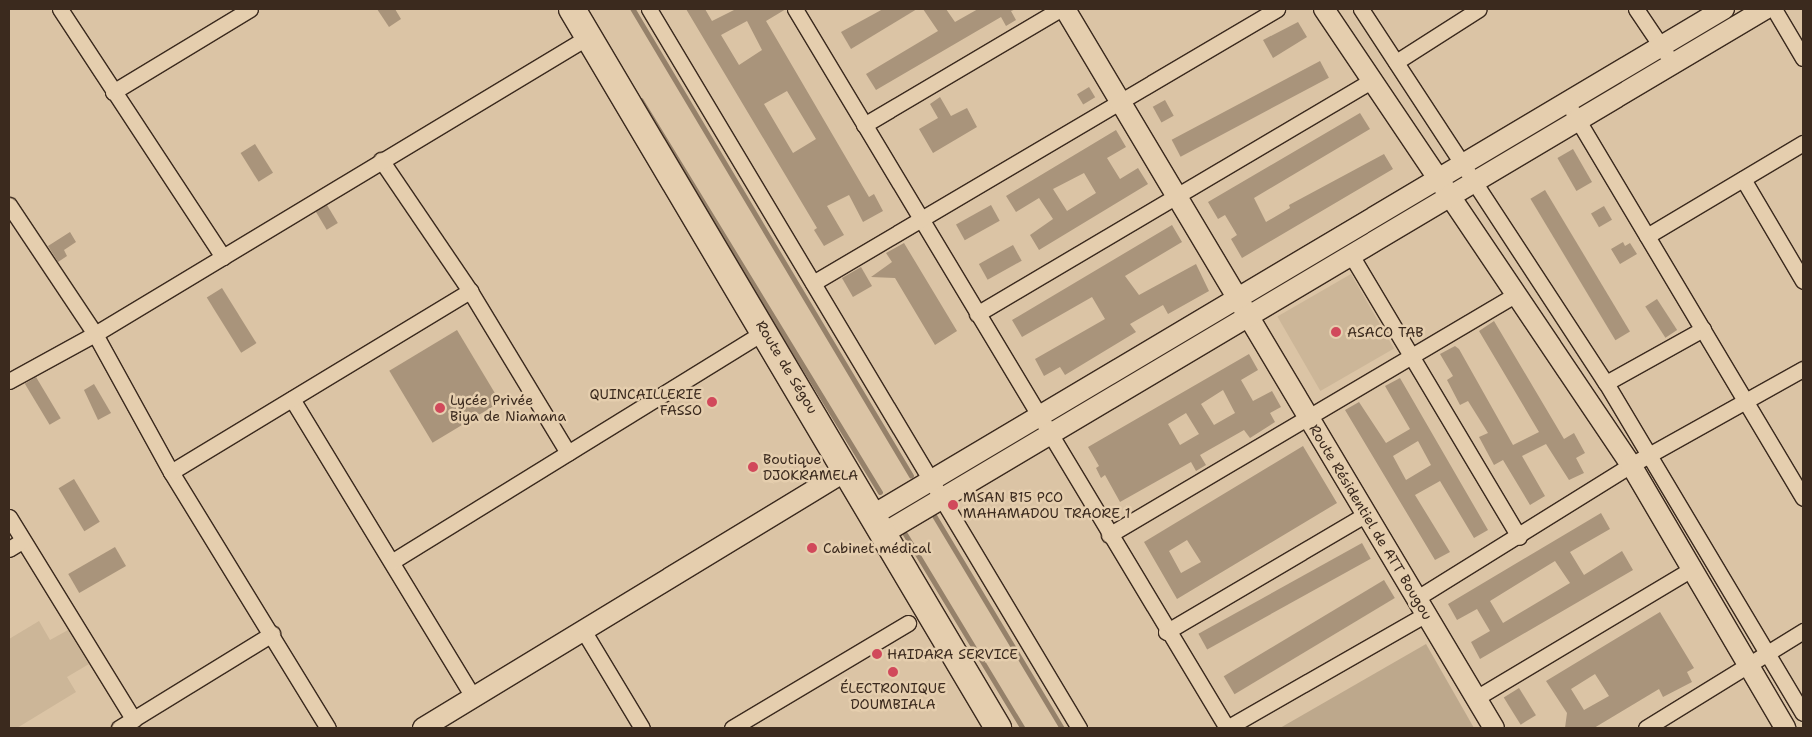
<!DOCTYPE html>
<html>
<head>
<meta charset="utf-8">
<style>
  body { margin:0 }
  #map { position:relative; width:1812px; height:737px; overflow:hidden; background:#dbc4a5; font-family:"Shantell Sans",sans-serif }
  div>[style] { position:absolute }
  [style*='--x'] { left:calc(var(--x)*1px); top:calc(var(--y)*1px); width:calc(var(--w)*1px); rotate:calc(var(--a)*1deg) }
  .built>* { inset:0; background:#ccb698; transform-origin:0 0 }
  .green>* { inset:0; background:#bda88c }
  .stream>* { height:4.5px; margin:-2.25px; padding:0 2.25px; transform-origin:2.25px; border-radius:2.25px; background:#95816a }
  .building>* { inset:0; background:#a9947b; transform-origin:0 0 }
  .roads { filter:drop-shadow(1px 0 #3b2a1e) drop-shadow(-1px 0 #3b2a1e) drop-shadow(0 1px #3b2a1e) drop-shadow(0 -1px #3b2a1e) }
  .minor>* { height:15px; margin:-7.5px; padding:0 7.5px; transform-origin:7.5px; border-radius:7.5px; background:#e5ceae }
  .tertiary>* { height:20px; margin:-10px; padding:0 10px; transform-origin:10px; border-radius:10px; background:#e5ceae }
  .trunk>* { height:26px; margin:-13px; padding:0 13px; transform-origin:13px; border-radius:13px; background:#e5ceae }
  .dots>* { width:14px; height:14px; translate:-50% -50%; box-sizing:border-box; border:2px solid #e5ceae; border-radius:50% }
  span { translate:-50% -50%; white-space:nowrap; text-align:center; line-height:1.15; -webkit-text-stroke:5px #e5ceae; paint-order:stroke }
  .poi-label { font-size:14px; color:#3b2a1e }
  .left { translate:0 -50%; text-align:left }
  .right { translate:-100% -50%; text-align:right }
  .street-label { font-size:14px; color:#3b2a1e }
  .frame { position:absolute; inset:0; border:10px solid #3b2a1e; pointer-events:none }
</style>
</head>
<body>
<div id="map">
  <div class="built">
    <i style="left:1351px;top:274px;width:86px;height:85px;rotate:60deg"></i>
    <i style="clip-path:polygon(39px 621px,50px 640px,68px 630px,89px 664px,67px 677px,76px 692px,17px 728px,9px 728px,9px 639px)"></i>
  </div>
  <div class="green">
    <i style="clip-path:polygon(1426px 644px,1474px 728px,1280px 728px)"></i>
  </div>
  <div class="stream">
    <i style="--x:633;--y:9;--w:543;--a:59.18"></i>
    <i style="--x:641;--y:100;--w:459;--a:58.6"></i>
    <i style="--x:933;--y:513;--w:251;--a:59"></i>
    <i style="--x:903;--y:530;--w:232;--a:58.8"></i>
  </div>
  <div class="building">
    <i style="clip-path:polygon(377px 9px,395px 9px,401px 19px,389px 27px)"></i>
    <i style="clip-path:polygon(evenodd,686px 9px,705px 9px,712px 21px,736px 9px,786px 9px,766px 21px,869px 197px,874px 194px,883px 211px,863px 222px,849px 195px,827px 206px,844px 235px,824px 246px,814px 230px,817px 228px,686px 9px,747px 21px,762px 50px,739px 65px,721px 35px,747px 21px,686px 9px,787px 91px,816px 139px,793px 153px,764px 104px,787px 91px)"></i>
    <i style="clip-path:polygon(883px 9px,917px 9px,851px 49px,841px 32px)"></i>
    <i style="clip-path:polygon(923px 9px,946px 9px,955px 22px,978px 9px,1016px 9px,1011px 11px,1016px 20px,1006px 26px,1001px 17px,876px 90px,866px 74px,938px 31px)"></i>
    <i style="clip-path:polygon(1298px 22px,1307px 37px,1273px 58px,1263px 40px)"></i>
    <i style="left:1320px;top:61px;width:19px;height:168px;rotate:62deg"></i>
    <i style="left:1089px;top:87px;width:12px;height:14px;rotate:59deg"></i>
    <i style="clip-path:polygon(940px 97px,951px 116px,967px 108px,977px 127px,933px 153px,919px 129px,938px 118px,930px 104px)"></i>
    <i style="left:1165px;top:100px;width:18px;height:14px;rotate:61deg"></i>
    <i style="clip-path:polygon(1360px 113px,1370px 129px,1254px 198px,1266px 222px,1290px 208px,1289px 205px,1384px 154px,1393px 169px,1242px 258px,1231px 239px,1237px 235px,1225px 215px,1218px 219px,1208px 202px)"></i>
    <i style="clip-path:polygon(evenodd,1116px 130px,1126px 147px,1107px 158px,1120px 179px,1138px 168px,1148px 184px,1039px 250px,1030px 235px,1053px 219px,1039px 198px,1016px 212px,1006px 196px,1116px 130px,1084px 173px,1096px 193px,1067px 211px,1053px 189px,1084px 173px)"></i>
    <i style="left:255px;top:144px;width:34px;height:17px;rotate:58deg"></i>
    <i style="left:1573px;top:149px;width:38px;height:18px;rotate:60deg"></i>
    <i style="left:1545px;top:190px;width:165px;height:17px;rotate:59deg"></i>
    <i style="left:327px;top:205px;width:21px;height:13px;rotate:59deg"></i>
    <i style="left:991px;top:205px;width:18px;height:40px;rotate:61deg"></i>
    <i style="left:1604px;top:206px;width:16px;height:15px;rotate:60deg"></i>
    <i style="clip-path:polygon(1172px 225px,1182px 242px,1125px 276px,1139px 295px,1196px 264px,1209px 291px,1168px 314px,1163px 305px,1130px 324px,1136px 332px,1065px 375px,1060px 367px,1044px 376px,1035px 359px,1105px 319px,1092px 297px,1022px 337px,1012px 320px)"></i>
    <i style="clip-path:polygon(70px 232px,76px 242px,64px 250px,67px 256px,58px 262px,48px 246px)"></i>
    <i style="clip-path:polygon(1623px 242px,1625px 246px,1630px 243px,1637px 254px,1620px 264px,1611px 249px)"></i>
    <i style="clip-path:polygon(904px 243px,957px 331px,935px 345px,895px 278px,871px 277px,892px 262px,886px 253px)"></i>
    <i style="left:1013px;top:245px;width:18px;height:39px;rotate:61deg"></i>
    <i style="left:861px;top:267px;width:22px;height:22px;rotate:60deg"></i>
    <i style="left:222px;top:288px;width:65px;height:18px;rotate:58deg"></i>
    <i style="left:1657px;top:299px;width:37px;height:14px;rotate:57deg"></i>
    <i style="clip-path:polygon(1494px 321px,1564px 439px,1574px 433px,1585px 453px,1576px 458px,1584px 473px,1569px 480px,1546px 444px,1522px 456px,1545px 496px,1530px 505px,1503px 460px,1494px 465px,1479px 437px,1488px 433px,1468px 401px,1460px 405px,1447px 380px,1453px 376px,1440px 354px,1455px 346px,1459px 349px,1513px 445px,1539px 432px,1479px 331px)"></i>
    <i style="left:457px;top:330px;width:84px;height:79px;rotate:59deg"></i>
    <i style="clip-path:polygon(evenodd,1249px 354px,1258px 370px,1241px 380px,1253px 401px,1272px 391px,1281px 407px,1270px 413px,1275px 422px,1250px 438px,1244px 430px,1200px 455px,1206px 465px,1196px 471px,1191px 462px,1120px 502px,1105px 475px,1101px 478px,1096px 468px,1099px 466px,1088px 447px,1249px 354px,1223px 390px,1235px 413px,1214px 425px,1201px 404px,1223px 390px,1249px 354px,1186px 413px,1199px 434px,1180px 445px,1168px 424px,1186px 413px)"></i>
    <i style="left:36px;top:377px;width:48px;height:13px;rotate:59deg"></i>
    <i style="clip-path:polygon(evenodd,1400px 378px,1488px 530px,1474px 538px,1440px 481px,1415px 495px,1450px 552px,1435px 560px,1345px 410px,1359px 402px,1386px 443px,1410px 429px,1385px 386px,1400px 378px,1418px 441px,1431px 465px,1406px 480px,1393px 456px,1418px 441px)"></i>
    <i style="clip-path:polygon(94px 384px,111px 413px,98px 420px,84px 390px)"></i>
    <i style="clip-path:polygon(evenodd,1303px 446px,1337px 503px,1177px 599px,1144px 542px,1303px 446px,1187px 540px,1201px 562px,1181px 573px,1169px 551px,1187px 540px)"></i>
    <i style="left:74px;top:479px;width:50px;height:18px;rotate:59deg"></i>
    <i style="clip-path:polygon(evenodd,1601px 513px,1610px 529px,1570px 552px,1584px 575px,1622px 551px,1633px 570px,1480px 659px,1471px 642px,1490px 631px,1477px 609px,1457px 620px,1448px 604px,1601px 513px,1555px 561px,1570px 583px,1503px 623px,1490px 601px,1555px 561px)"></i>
    <i style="left:1362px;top:543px;width:18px;height:187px;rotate:61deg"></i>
    <i style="left:115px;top:547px;width:22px;height:54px;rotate:60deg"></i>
    <i style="left:1384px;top:580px;width:21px;height:187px;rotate:59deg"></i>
    <i style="clip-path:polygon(evenodd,1660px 612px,1694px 668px,1687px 672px,1692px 682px,1663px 697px,1659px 689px,1594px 728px,1565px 728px,1567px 713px,1546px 681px,1660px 612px,1595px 674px,1609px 696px,1584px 710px,1571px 689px,1595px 674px)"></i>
    <i style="left:1519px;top:688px;width:32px;height:18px;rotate:58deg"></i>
  </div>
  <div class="roads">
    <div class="minor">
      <i style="--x:60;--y:9;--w:297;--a:56.7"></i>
      <i style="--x:649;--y:9;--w:838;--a:59.12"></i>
      <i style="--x:795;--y:9;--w:839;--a:59"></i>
      <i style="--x:1361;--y:9;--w:447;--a:56.8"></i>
      <i style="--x:1606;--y:383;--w:384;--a:59.2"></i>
      <i style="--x:1636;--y:9;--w:55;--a:56"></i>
      <i style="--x:1774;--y:9;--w:57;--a:59.4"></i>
      <i style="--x:1396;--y:62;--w:98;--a:-32.6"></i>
      <i style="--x:113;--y:92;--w:160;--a:-31.2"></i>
      <i style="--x:1573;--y:112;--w:449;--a:59.2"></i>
      <i style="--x:864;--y:125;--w:228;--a:-30.6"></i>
      <i style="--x:381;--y:160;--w:158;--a:55.8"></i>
      <i style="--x:470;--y:291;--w:189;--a:58.8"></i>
      <i style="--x:1743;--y:179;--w:118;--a:59.5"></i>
      <i style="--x:9;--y:205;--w:155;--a:56.3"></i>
      <i style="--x:95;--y:334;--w:158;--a:61.2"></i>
      <i style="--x:171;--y:472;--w:300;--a:58.5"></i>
      <i style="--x:1647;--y:236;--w:182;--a:-30.8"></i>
      <i style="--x:1351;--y:255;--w:328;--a:59.2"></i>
      <i style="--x:813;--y:283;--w:539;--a:-30.56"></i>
      <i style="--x:977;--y:314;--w:459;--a:-30.6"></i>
      <i style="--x:9;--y:381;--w:98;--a:-28.7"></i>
      <i style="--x:95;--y:334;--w:579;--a:-31.08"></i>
      <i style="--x:1606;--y:383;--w:111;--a:-29.1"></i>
      <i style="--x:292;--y:399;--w:350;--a:58.7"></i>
      <i style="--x:171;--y:472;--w:350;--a:-31.2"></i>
      <i style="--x:9;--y:517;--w:238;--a:58.4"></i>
      <i style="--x:1109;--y:535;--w:473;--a:-30.6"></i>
      <i style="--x:9;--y:549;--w:15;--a:-32"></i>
      <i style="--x:393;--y:561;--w:437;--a:-31.7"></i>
      <i style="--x:1417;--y:598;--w:252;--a:-31.9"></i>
      <i style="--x:1631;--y:465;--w:197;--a:-29.2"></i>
      <i style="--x:583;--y:630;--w:114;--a:59"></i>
      <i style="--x:1166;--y:632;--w:232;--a:-30.5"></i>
      <i style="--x:1476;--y:698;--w:253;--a:-30.9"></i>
      <i style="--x:119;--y:728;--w:180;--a:-31.6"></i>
      <i style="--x:732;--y:728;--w:205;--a:-30.8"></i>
      <i style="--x:1227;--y:728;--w:229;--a:-29.8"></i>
      <i style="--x:1646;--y:728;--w:185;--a:-31.7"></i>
    </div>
    <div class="tertiary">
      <i style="--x:1065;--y:9;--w:837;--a:59.18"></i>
      <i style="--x:1324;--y:9;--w:550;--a:56.05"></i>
      <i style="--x:1631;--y:465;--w:305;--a:59.6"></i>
      <i style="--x:873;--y:515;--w:990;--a:-30.74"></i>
      <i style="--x:884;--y:533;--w:1025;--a:-30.74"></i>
      <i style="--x:423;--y:728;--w:497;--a:-31.3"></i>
    </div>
    <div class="trunk">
      <i style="--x:572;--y:9;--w:836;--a:59.35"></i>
    </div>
  </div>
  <div class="dots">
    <i style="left:1336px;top:332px;background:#d1495b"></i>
    <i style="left:712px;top:402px;background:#d1495b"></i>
    <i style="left:440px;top:408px;background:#d1495b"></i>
    <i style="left:753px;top:467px;background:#d1495b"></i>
    <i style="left:953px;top:505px;background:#d1495b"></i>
    <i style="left:812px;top:548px;background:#d1495b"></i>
    <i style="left:877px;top:654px;background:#d1495b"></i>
    <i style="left:893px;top:672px;background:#d1495b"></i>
  </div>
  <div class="poi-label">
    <span class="left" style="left:1347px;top:332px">ASACO TAB</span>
    <span class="right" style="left:702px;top:402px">QUINCAILLERIE<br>FASSO</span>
    <span class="left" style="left:450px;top:408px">Lycée Privée<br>Biya de Niamana</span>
    <span class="left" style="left:763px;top:467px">Boutique<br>DJOKRAMELA</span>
    <span class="left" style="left:963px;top:505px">MSAN B15 PCO<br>MAHAMADOU TRAORE 1</span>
    <span class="left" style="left:823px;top:548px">Cabinet médical</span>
    <span class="left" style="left:887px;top:654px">HAIDARA SERVICE</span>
    <span style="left:893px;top:696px">ÉLECTRONIQUE<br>DOUMBIALA</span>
  </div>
  <div class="street-label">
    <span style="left:787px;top:367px;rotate:59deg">Route de Ségou</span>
    <span style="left:1371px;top:522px;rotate:59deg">Route Résidentiel de ATT Bougou</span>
  </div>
  <div class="frame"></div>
</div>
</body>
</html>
